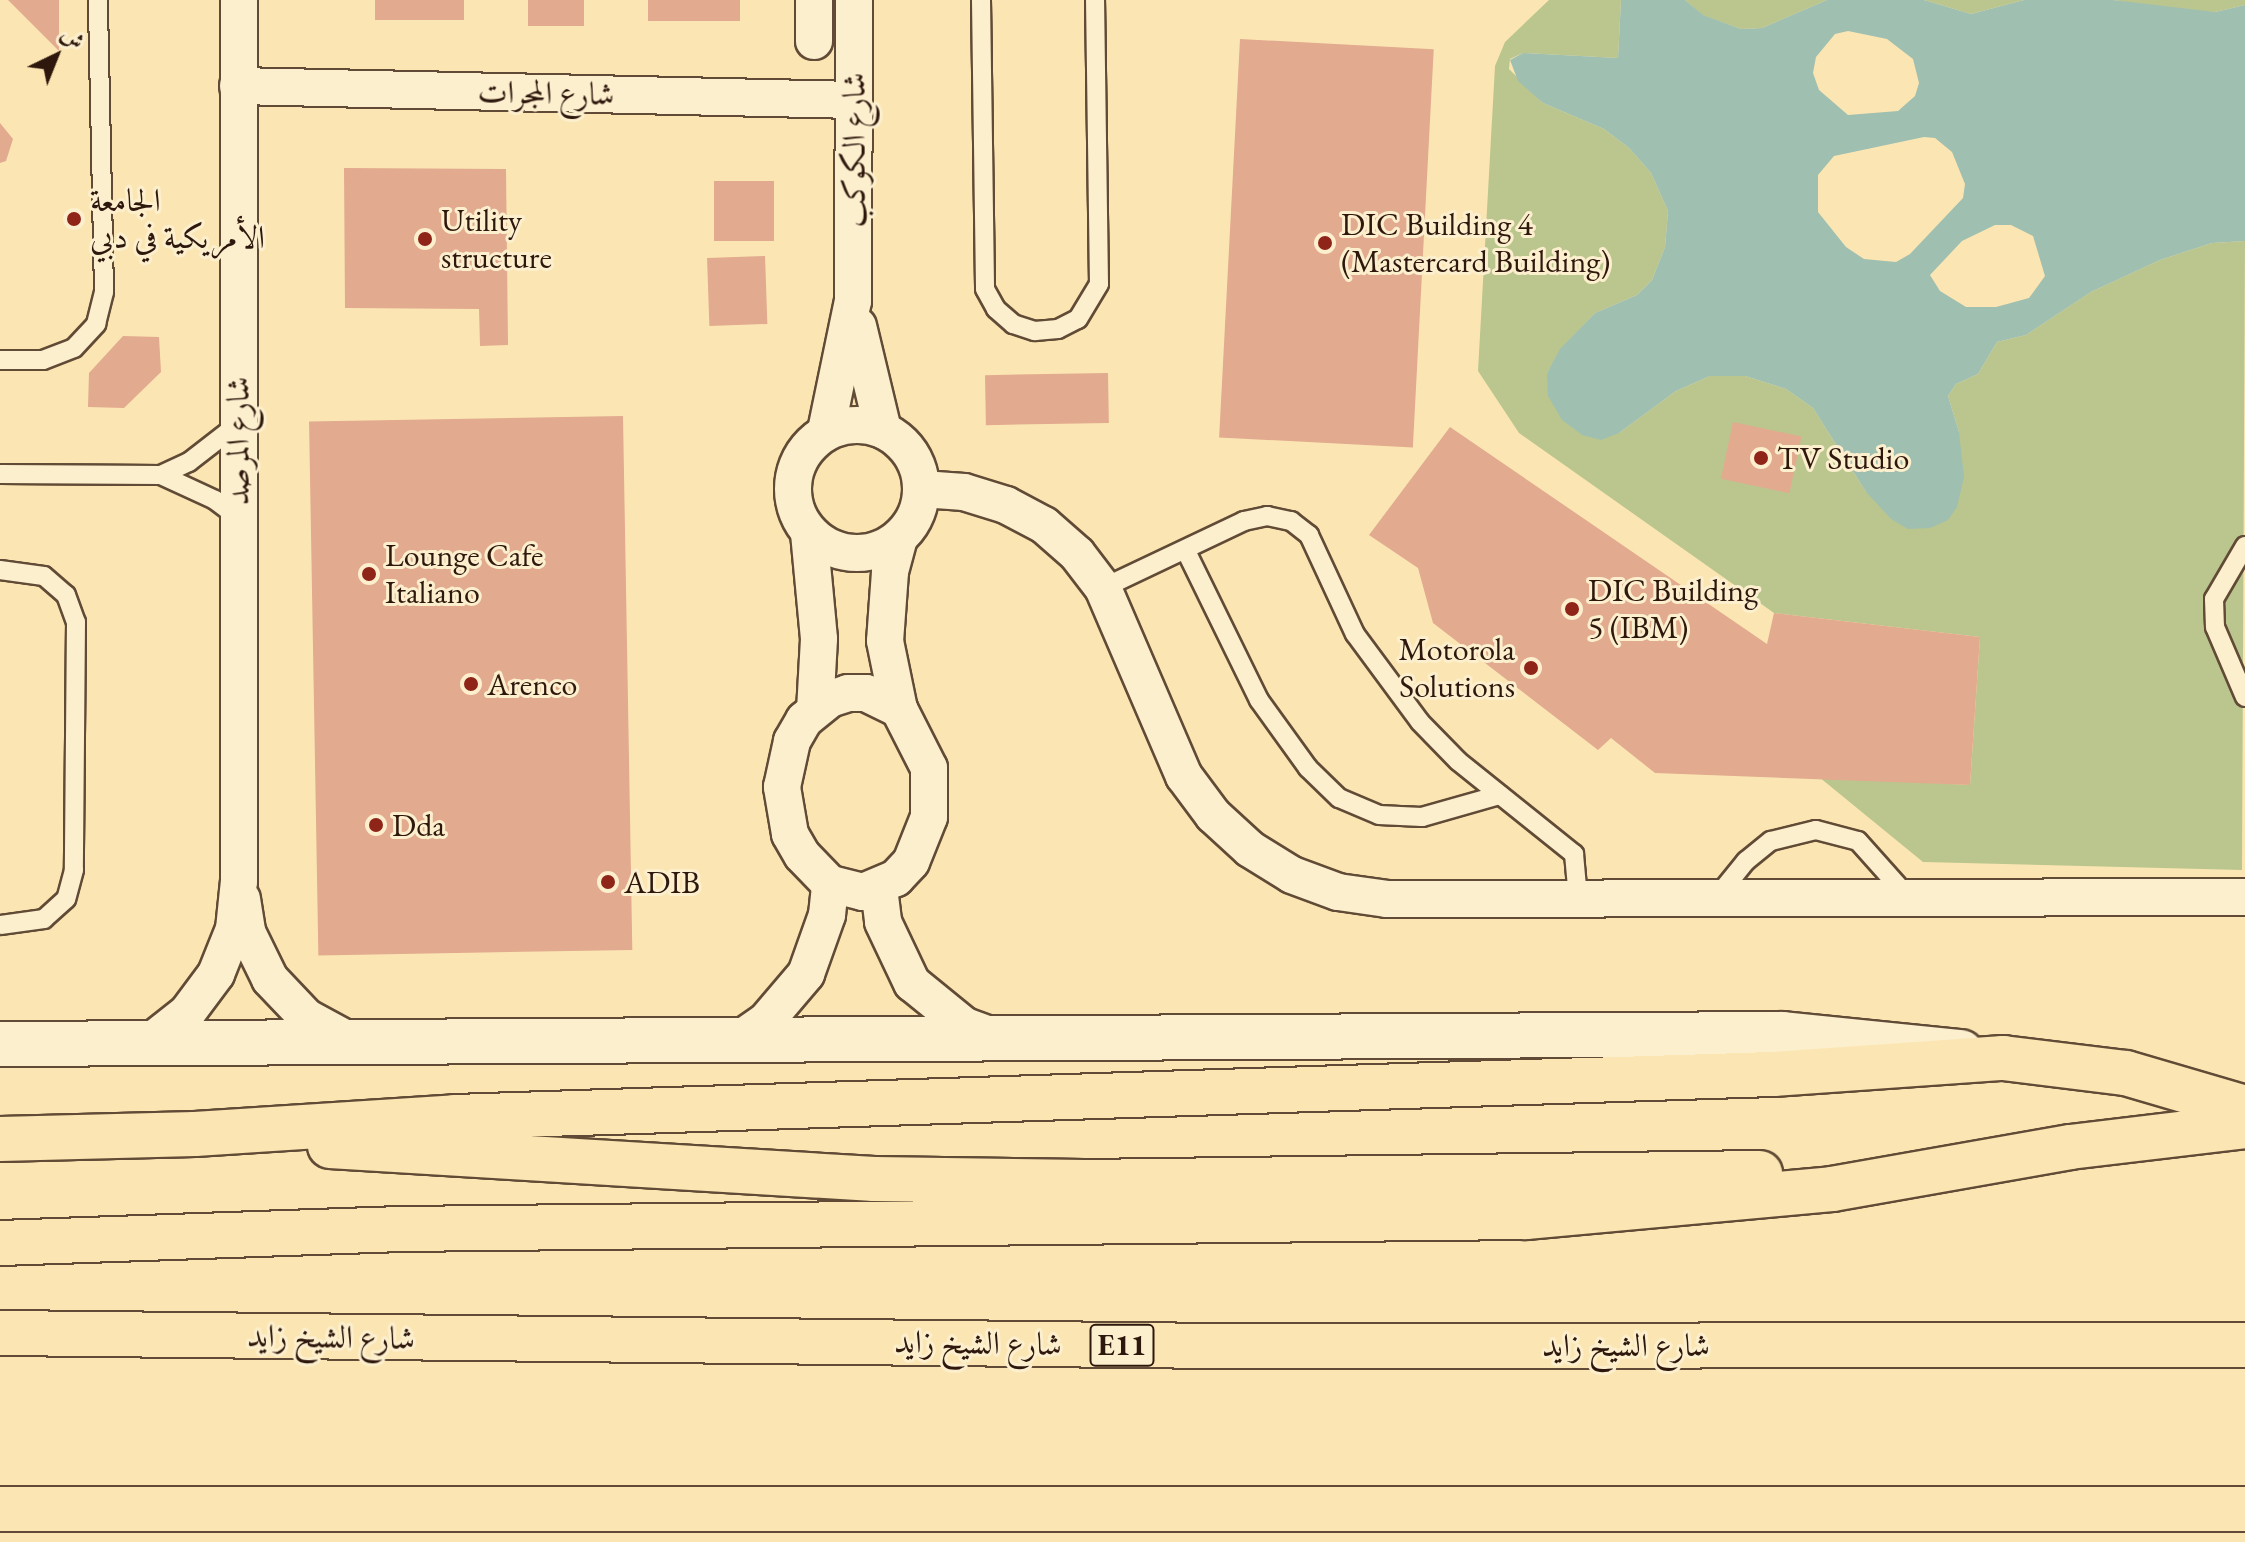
<!DOCTYPE html>
<html>
<head>
<meta charset="utf-8">
<style>
  body { margin:0 }
  #map { position:relative; width:2245px; height:1542px; overflow:hidden; background:#fbe6b3; font-family:"EB Garamond",Amiri,serif }
  div>[style] { position:absolute }
  [style*='--x'] { left:calc(var(--x)*1px); top:calc(var(--y)*1px); width:calc(var(--w)*1px); rotate:calc(var(--a)*1deg) }
  .green>* { inset:0; background:#bbc68f }
  .water>* { inset:0; background:#9fbfb0 }
  .building>* { inset:0; background:#e2aa8e; transform-origin:0 0 }
  .roads { filter:drop-shadow(2px 0 #614b36) drop-shadow(-2px 0 #614b36) drop-shadow(0 2px #614b36) drop-shadow(0 -2px #614b36) }
  .lane>* { height:18px; margin:-9px; padding:0 9px; transform-origin:9px; border-radius:9px; background:#fcefce }
  .street>* { height:36px; margin:-18px; padding:0 18px; transform-origin:18px; border-radius:18px; background:#fcefce }
  .street>.ring { margin:-18px; padding:0; box-sizing:content-box; background:none; border:36px solid #fcefce; border-radius:50% }
  .secondary>* { height:44px; margin:-22px; padding:0 22px; transform-origin:22px; border-radius:22px; background:#fcefce }
  .highway>* { height:44px; margin:-22px; padding:0 22px; transform-origin:22px; border-radius:22px; background:#fbe6b3 }
  .dots>* { width:22px; height:22px; translate:-50% -50%; box-sizing:border-box; border:4px solid #fcefce; border-radius:50% }
  span { translate:-50% -50%; white-space:nowrap; text-align:center; line-height:1.15; -webkit-text-stroke:6px #fcefce; paint-order:stroke }
  .shield-label span { padding:2px 6px; background:#fcefce; border:2px solid; border-radius:6px; -webkit-text-stroke-width:0 }
  .shield-label { font-size:30px; color:#2e170c; font-weight:700 }
  .street-label { font-size:32px; color:#2e170c }
  .poi-label { font-size:32px; color:#2e170c }
  .left { translate:0 -50%; text-align:left }
  .right { translate:-100% -50%; text-align:right }
  .north { position:absolute; left:16px; top:16px; width:80px; height:80px; -webkit-text-stroke:6px #fcefce; paint-order:stroke; rotate:43deg; font-size:22px; font-weight:700; line-height:32px; text-align:center; color:#2e170c }
  .north::after { content:''; display:block; margin:auto; width:28px; height:36px; background:#2e170c; clip-path:polygon(50% 0,100% 100%,50% 72%,0 100%) }
</style>
</head>
<body>
<div id="map">
  <div class="green">
    <i style="clip-path:polygon(1549px 0,1621px 0,1618px 58px,1523px 53px,1510px 59px,1509px 69px,1543px 103px,1604px 129px,1629px 148px,1651px 173px,1668px 211px,1665px 247px,1652px 280px,1637px 295px,1595px 313px,1561px 349px,1547px 373px,1619px 433px,1676px 391px,1710px 376px,1745px 376px,1786px 389px,1813px 408px,1866px 492px,1959px 432px,1948px 396px,1956px 384px,1978px 374px,1997px 342px,2026px 335px,2091px 292px,2160px 260px,2212px 243px,2245px 241px,2242px 870px,1923px 862px,1819px 777px,1970px 785px,1980px 637px,1774px 613px,1519px 433px,1478px 371px,1495px 66px,1505px 42px)"></i>
    <i style="clip-path:polygon(1685px 0,1827px 0,1762px 28px,1741px 29px,1702px 15px)"></i>
    <i style="clip-path:polygon(1924px 0,2024px 0,1971px 14px)"></i>
    <i style="clip-path:polygon(2113px 0,2245px 0,2245px 5px,2215px 12px,2182px 11px)"></i>
  </div>
  <div class="water">
    <i style="clip-path:polygon(evenodd,1621px 0,1685px 0,1703px 15px,1741px 29px,1762px 28px,1827px 0,1924px 0,1971px 14px,2024px 0,2113px 0,2215px 12px,2245px 5px,2245px 241px,2212px 243px,2160px 260px,2091px 292px,2026px 335px,1997px 342px,1978px 374px,1956px 384px,1948px 396px,1959px 432px,1964px 477px,1957px 507px,1948px 520px,1930px 528px,1908px 529px,1891px 519px,1866px 492px,1813px 408px,1786px 389px,1745px 376px,1710px 376px,1676px 391px,1619px 433px,1601px 440px,1582px 435px,1562px 420px,1548px 396px,1547px 373px,1560px 349px,1595px 313px,1637px 295px,1652px 280px,1665px 247px,1668px 211px,1651px 173px,1629px 148px,1604px 129px,1543px 103px,1518px 81px,1510px 60px,1523px 53px,1618px 58px,1621px 0,1848px 31px,1887px 39px,1913px 59px,1919px 83px,1915px 96px,1898px 111px,1848px 115px,1819px 90px,1813px 73px,1816px 57px,1835px 34px,1848px 31px,1621px 0,1924px 137px,1935px 138px,1952px 152px,1965px 184px,1963px 198px,1910px 254px,1896px 262px,1864px 259px,1846px 247px,1818px 212px,1818px 175px,1834px 156px,1924px 137px,1621px 0,1995px 225px,2011px 225px,2033px 236px,2045px 276px,2029px 298px,1996px 307px,1966px 307px,1940px 291px,1930px 275px,1962px 241px,1995px 225px)"></i>
  </div>
  <div class="building">
    <i style="clip-path:polygon(8px 0,59px 0,59px 51px)"></i>
    <i style="left:375px;top:0;width:89px;height:20px"></i>
    <i style="left:528px;top:0;width:56px;height:26px"></i>
    <i style="left:648px;top:0;width:92px;height:21px"></i>
    <i style="left:1240px;top:39px;width:194px;height:399px;rotate:3deg"></i>
    <i style="clip-path:polygon(0 123px,13px 139px,6px 161px,0 163px)"></i>
    <i style="clip-path:polygon(344px 168px,506px 169px,508px 345px,480px 346px,479px 309px,345px 308px)"></i>
    <i style="left:714px;top:181px;width:60px;height:60px"></i>
    <i style="left:765px;top:256px;width:68px;height:58px;rotate:88deg"></i>
    <i style="clip-path:polygon(123px 336px,159px 337px,161px 372px,124px 408px,88px 407px,89px 373px)"></i>
    <i style="left:1108px;top:373px;width:50px;height:123px;rotate:89deg"></i>
    <i style="left:623px;top:416px;width:534px;height:314px;rotate:89deg"></i>
    <i style="left:1733px;top:422px;width:70px;height:58px;rotate:12deg"></i>
    <i style="clip-path:polygon(1450px 427px,1767px 644px,1774px 613px,1980px 637px,1970px 785px,1655px 773px,1611px 738px,1598px 750px,1433px 623px,1418px 568px,1369px 535px)"></i>
  </div>
  <div class="roads">
    <div class="lane">
      <i style="--x:981;--y:0;--w:289;--a:89.2"></i>
      <i style="--x:985;--y:289;--w:23;--a:61"></i>
      <i style="--x:996;--y:309;--w:23;--a:41"></i>
      <i style="--x:1013;--y:324;--w:23;--a:18"></i>
      <i style="--x:1035;--y:331;--w:23;--a:-5"></i>
      <i style="--x:1058;--y:329;--w:22;--a:-27"></i>
      <i style="--x:1078;--y:319;--w:41;--a:-59"></i>
      <i style="--x:1099;--y:284;--w:284;--a:-90.8"></i>
      <i style="--x:0;--y:360;--w:43;--a:0"></i>
      <i style="--x:43;--y:360;--w:33;--a:-21"></i>
      <i style="--x:74;--y:348;--w:33;--a:-47"></i>
      <i style="--x:96;--y:324;--w:33;--a:-76"></i>
      <i style="--x:104;--y:292;--w:292;--a:-91.2"></i>
      <i style="--x:0;--y:474;--w:161;--a:0.4"></i>
      <i style="--x:161;--y:475;--w:60;--a:24.8"></i>
      <i style="--x:215;--y:500;--w:30;--a:37"></i>
      <i style="--x:161;--y:475;--w:31;--a:-25"></i>
      <i style="--x:189;--y:462;--w:62;--a:-37.8"></i>
      <i style="--x:2245;--y:546;--w:61;--a:120.3"></i>
      <i style="--x:2214;--y:599;--w:28;--a:88"></i>
      <i style="--x:2215;--y:627;--w:76;--a:66.8"></i>
      <i style="--x:1186;--y:551;--w:166;--a:63.9"></i>
      <i style="--x:1259;--y:700;--w:84;--a:54.2"></i>
      <i style="--x:1308;--y:768;--w:43;--a:44.1"></i>
      <i style="--x:1339;--y:798;--w:43;--a:23"></i>
      <i style="--x:1379;--y:815;--w:43;--a:2.7"></i>
      <i style="--x:1422;--y:817;--w:81;--a:-15.8"></i>
      <i style="--x:0;--y:570;--w:44;--a:7.8"></i>
      <i style="--x:44;--y:576;--w:29;--a:41"></i>
      <i style="--x:66;--y:595;--w:29;--a:70"></i>
      <i style="--x:76;--y:622;--w:248;--a:90.5"></i>
      <i style="--x:74;--y:870;--w:30;--a:105"></i>
      <i style="--x:66;--y:899;--w:30;--a:138"></i>
      <i style="--x:44;--y:919;--w:44;--a:172.2"></i>
      <i style="--x:1103;--y:588;--w:156;--a:-25.4"></i>
      <i style="--x:1244;--y:521;--w:24;--a:-12"></i>
      <i style="--x:1267;--y:516;--w:25;--a:12"></i>
      <i style="--x:1291;--y:521;--w:23;--a:38"></i>
      <i style="--x:1309;--y:535;--w:109;--a:65.1"></i>
      <i style="--x:1355;--y:634;--w:109;--a:53.5"></i>
      <i style="--x:1420;--y:722;--w:54;--a:45.7"></i>
      <i style="--x:1458;--y:761;--w:149;--a:38.7"></i>
      <i style="--x:1574;--y:854;--w:44;--a:84.8"></i>
      <i style="--x:1716;--y:898;--w:48;--a:-51"></i>
      <i style="--x:1746;--y:861;--w:32;--a:-39"></i>
      <i style="--x:1771;--y:841;--w:46;--a:-13.7"></i>
      <i style="--x:1816;--y:830;--w:43;--a:14.7"></i>
      <i style="--x:1858;--y:841;--w:76;--a:48.2"></i>
    </div>
    <div class="street">
      <i style="--x:814;--y:41;--w:41;--a:-90"></i>
      <i style="--x:238;--y:86;--w:616;--a:1.3"></i>
      <i style="--x:858;--y:326;--w:107;--a:76.5"></i>
      <i class="ring" style="left:793px;top:425px;width:92px;height:92px"></i>
      <i style="--x:826;--y:431;--w:133;--a:-78.3"></i>
      <i style="--x:853;--y:301;--w:301;--a:-89.8"></i>
      <i style="--x:922;--y:489;--w:42;--a:4.1"></i>
      <i style="--x:964;--y:492;--w:44;--a:17.2"></i>
      <i style="--x:1006;--y:505;--w:43;--a:27.8"></i>
      <i style="--x:1044;--y:525;--w:44;--a:41.3"></i>
      <i style="--x:1077;--y:554;--w:43;--a:52.6"></i>
      <i style="--x:1103;--y:588;--w:205;--a:66.7"></i>
      <i style="--x:1184;--y:776;--w:49;--a:53.4"></i>
      <i style="--x:1213;--y:815;--w:50;--a:42.6"></i>
      <i style="--x:1250;--y:849;--w:49;--a:31.8"></i>
      <i style="--x:1292;--y:875;--w:49;--a:20.3"></i>
      <i style="--x:1338;--y:892;--w:49;--a:8.1"></i>
      <i style="--x:1387;--y:899;--w:858;--a:-0.13"></i>
      <i style="--x:809;--y:533;--w:106;--a:84.6"></i>
      <i style="--x:819;--y:639;--w:71;--a:93.2"></i>
      <i style="--x:899;--y:538;--w:35;--a:105"></i>
      <i style="--x:890;--y:572;--w:69;--a:94.1"></i>
      <i style="--x:885;--y:641;--w:69;--a:78.4"></i>
      <i style="--x:848;--y:693;--w:18;--a:0"></i>
      <i style="--x:866;--y:693;--w:37;--a:26"></i>
      <i style="--x:899;--y:709;--w:66;--a:63"></i>
      <i style="--x:929;--y:768;--w:49;--a:90"></i>
      <i style="--x:929;--y:817;--w:48;--a:111.8"></i>
      <i style="--x:911;--y:862;--w:22;--a:133"></i>
      <i style="--x:896;--y:878;--w:36;--a:157"></i>
      <i style="--x:863;--y:892;--w:34;--a:-166"></i>
      <i style="--x:830;--y:884;--w:40;--a:-134"></i>
      <i style="--x:802;--y:855;--w:24;--a:-120"></i>
      <i style="--x:790;--y:834;--w:48;--a:-99.7"></i>
      <i style="--x:782;--y:787;--w:47;--a:-77.7"></i>
      <i style="--x:792;--y:741;--w:24;--a:-60"></i>
      <i style="--x:804;--y:720;--w:33;--a:-39"></i>
      <i style="--x:830;--y:699;--w:19;--a:-18"></i>
      <i style="--x:879;--y:888;--w:34;--a:83"></i>
      <i style="--x:883;--y:922;--w:68;--a:64.6"></i>
      <i style="--x:912;--y:983;--w:68;--a:39.1"></i>
      <i style="--x:965;--y:1026;--w:32;--a:20"></i>
      <i style="--x:242;--y:899;--w:33;--a:81"></i>
      <i style="--x:247;--y:932;--w:52;--a:63.9"></i>
      <i style="--x:270;--y:979;--w:52;--a:46.5"></i>
      <i style="--x:306;--y:1017;--w:52;--a:28.5"></i>
      <i style="--x:740;--y:1039;--w:32;--a:-35"></i>
      <i style="--x:766;--y:1021;--w:62;--a:-49.6"></i>
      <i style="--x:806;--y:974;--w:63;--a:-70.4"></i>
      <i style="--x:827;--y:915;--w:31;--a:-84"></i>
      <i style="--x:149;--y:1043;--w:48;--a:-38.3"></i>
      <i style="--x:187;--y:1013;--w:49;--a:-53.4"></i>
      <i style="--x:216;--y:974;--w:48;--a:-68.2"></i>
      <i style="--x:234;--y:929;--w:48;--a:-84.1"></i>
      <i style="--x:239;--y:881;--w:881;--a:-90"></i>
    </div>
    <div class="secondary">
      <i style="--x:0;--y:1044;--w:1783;--a:-0.32"></i>
      <i style="--x:1783;--y:1034;--w:179;--a:5.8"></i>
    </div>
    <div class="highway">
      <i style="--x:0;--y:1139;--w:195;--a:-1.5"></i>
      <i style="--x:195;--y:1134;--w:261;--a:-3.7"></i>
      <i style="--x:455;--y:1117;--w:1319;--a:-1.87"></i>
      <i style="--x:1773;--y:1074;--w:231;--a:-4"></i>
      <i style="--x:2003;--y:1058;--w:124;--a:7"></i>
      <i style="--x:2126;--y:1073;--w:124;--a:16.4"></i>
      <i style="--x:330;--y:1146;--w:545;--a:3.47"></i>
      <i style="--x:874;--y:1179;--w:210;--a:0.8"></i>
      <i style="--x:1084;--y:1182;--w:676;--a:-0.76"></i>
      <i style="--x:0;--y:1243;--w:398;--a:-2"></i>
      <i style="--x:398;--y:1229;--w:1128;--a:-0.61"></i>
      <i style="--x:1526;--y:1217;--w:307;--a:-5.2"></i>
      <i style="--x:1832;--y:1189;--w:242;--a:-10"></i>
      <i style="--x:2070;--y:1147;--w:176;--a:-6.8"></i>
      <i style="--x:0;--y:1333;--w:1226;--a:0.61"></i>
      <i style="--x:1226;--y:1346;--w:1019;--a:-0.06"></i>
      <i style="--x:0;--y:1509;--w:2245;--a:0"></i>
    </div>
  </div>
  <div class="dots">
    <i style="left:74px;top:219px;background:#8f2418"></i>
    <i style="left:425px;top:239px;background:#8f2418"></i>
    <i style="left:1325px;top:243px;background:#8f2418"></i>
    <i style="left:1761px;top:458px;background:#8f2418"></i>
    <i style="left:369px;top:574px;background:#8f2418"></i>
    <i style="left:1572px;top:609px;background:#8f2418"></i>
    <i style="left:1531px;top:668px;background:#8f2418"></i>
    <i style="left:471px;top:684px;background:#8f2418"></i>
    <i style="left:376px;top:825px;background:#8f2418"></i>
    <i style="left:608px;top:882px;background:#8f2418"></i>
  </div>
  <div class="shield-label">
    <span style="left:1122px;top:1345px">E11</span>
  </div>
  <div class="street-label">
    <span style="left:546px;top:93px;rotate:1deg">شارع المجرات</span>
    <span style="left:854px;top:150px;rotate:-90deg">شارع الكوكب</span>
    <span style="left:238px;top:441px;rotate:-90deg">شارع المرصد</span>
    <span style="left:331px;top:1337px;rotate:1deg">شارع الشيخ زايد</span>
    <span style="left:978px;top:1343px;rotate:1deg">شارع الشيخ زايد</span>
    <span style="left:1626px;top:1345px">شارع الشيخ زايد</span>
  </div>
  <div class="poi-label">
    <span class="left" style="left:90px;top:219px">الجامعة<br>الأمريكية في دبي</span>
    <span class="left" style="left:441px;top:239px">Utility<br>structure</span>
    <span class="left" style="left:1341px;top:243px">DIC Building 4<br>(Mastercard Building)</span>
    <span class="left" style="left:1777px;top:458px">TV Studio</span>
    <span class="left" style="left:385px;top:574px">Lounge Cafe<br>Italiano</span>
    <span class="left" style="left:1588px;top:609px">DIC Building<br>5 (IBM)</span>
    <span class="right" style="left:1515px;top:668px">Motorola<br>Solutions</span>
    <span class="left" style="left:487px;top:684px">Arenco</span>
    <span class="left" style="left:392px;top:825px">Dda</span>
    <span class="left" style="left:624px;top:882px">ADIB</span>
  </div>
  <div class="north">ش</div>
</div>
</body>
</html>
